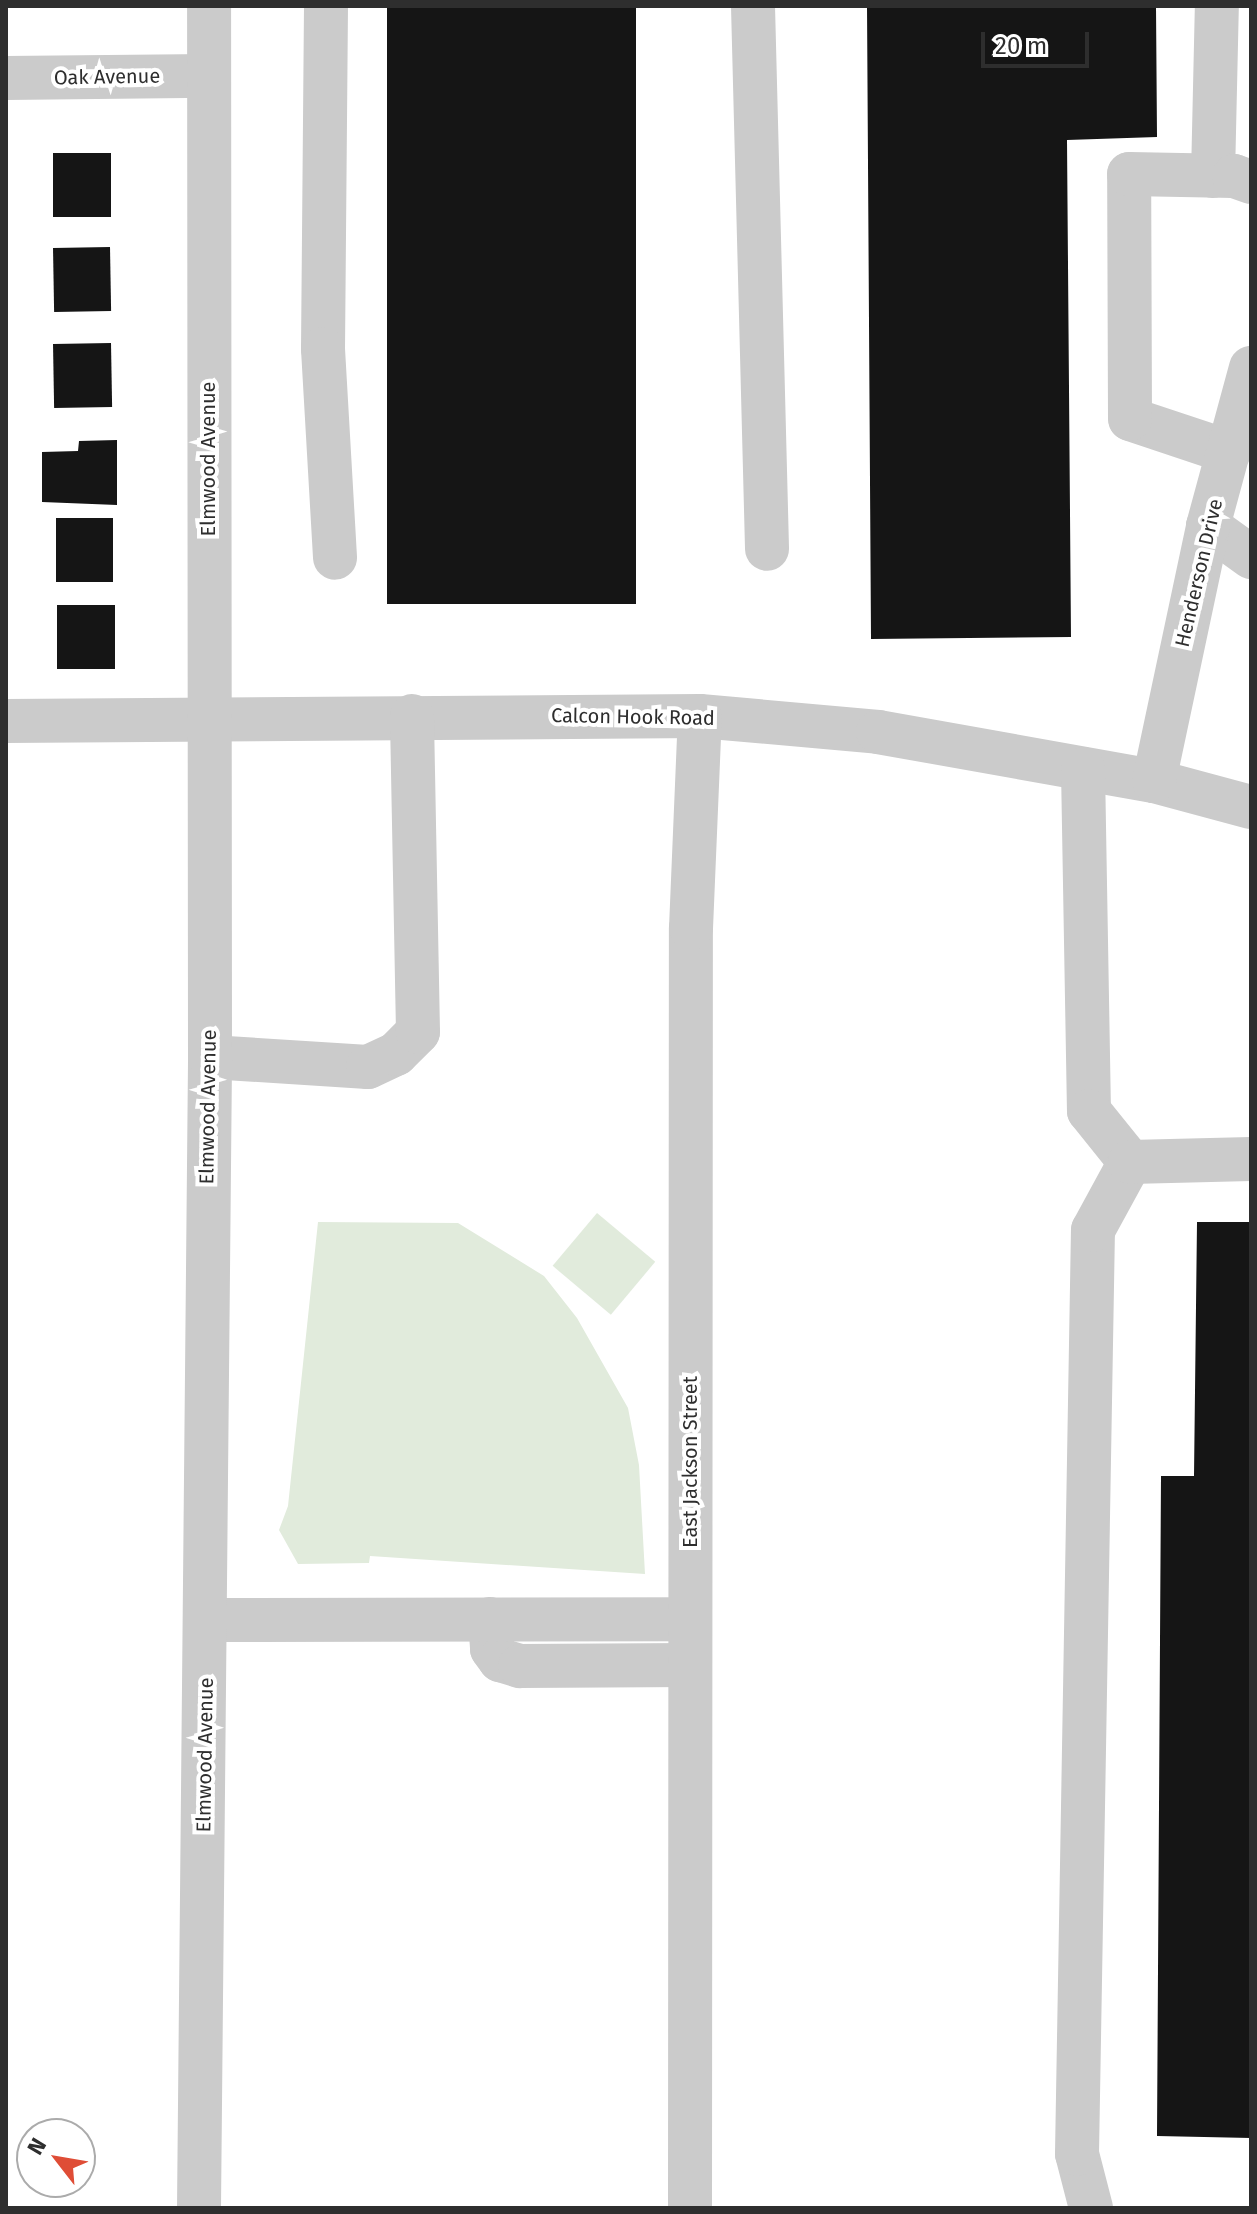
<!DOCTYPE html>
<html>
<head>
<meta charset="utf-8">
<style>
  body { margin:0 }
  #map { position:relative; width:1257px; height:2214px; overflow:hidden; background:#fff; font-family:"Fira Sans",sans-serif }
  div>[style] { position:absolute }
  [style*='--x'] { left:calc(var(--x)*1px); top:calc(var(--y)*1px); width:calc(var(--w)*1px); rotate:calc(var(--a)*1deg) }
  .green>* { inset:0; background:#e1ebdc; transform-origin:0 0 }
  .building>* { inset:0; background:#151515; transform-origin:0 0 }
  .minor>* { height:44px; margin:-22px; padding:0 22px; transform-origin:22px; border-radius:22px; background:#cbcbcb }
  span { translate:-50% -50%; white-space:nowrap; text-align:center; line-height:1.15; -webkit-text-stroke:8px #fff; paint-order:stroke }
  .street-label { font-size:20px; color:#2e2e2e }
  .frame { position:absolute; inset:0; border:8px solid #2e2e2e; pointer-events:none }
  .north { position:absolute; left:16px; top:2118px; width:80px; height:80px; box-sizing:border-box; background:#fff; border:2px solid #ababab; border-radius:50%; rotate:301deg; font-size:22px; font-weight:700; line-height:32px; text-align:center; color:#2e2e2e }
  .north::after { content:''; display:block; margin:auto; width:28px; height:36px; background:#df4d36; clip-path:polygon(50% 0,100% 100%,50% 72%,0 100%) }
  .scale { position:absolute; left:981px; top:32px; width:108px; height:36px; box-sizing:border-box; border:4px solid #2e2e2e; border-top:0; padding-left:10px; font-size:24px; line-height:28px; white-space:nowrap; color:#2e2e2e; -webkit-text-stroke:6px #fff; paint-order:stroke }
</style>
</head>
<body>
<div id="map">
  <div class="green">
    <i style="left:597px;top:1213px;width:76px;height:69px;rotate:40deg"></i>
    <i style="clip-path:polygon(318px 1222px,458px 1223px,544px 1276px,577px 1318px,628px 1408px,639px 1465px,645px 1574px,370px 1556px,369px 1563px,298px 1564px,279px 1530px,288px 1506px)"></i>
  </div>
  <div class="building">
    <i style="left:387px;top:6px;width:249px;height:598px"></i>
    <i style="clip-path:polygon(867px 6px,1156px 6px,1157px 137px,1067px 140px,1071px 637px,871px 639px)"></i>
    <i style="left:111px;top:153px;width:64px;height:58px;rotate:90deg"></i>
    <i style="left:110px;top:247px;width:64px;height:57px;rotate:89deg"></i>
    <i style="left:111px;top:343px;width:64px;height:58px;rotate:89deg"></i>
    <i style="clip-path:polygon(117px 440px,117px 505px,42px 502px,42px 452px,78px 451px,79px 441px)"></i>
    <i style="left:56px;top:518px;width:57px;height:64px"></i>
    <i style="left:115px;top:605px;width:64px;height:58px;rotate:90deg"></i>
    <i style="clip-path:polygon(1197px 1222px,1251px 1222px,1251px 2138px,1157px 2136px,1161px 1476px,1194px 1476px)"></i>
  </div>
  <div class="minor">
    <i style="--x:326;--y:6;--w:343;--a:90.5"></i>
    <i style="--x:323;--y:349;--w:209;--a:86.7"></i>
    <i style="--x:753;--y:6;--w:543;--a:88.52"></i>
    <i style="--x:6;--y:78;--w:203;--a:-0.6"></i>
    <i style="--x:1213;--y:176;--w:170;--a:-88.7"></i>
    <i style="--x:1229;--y:452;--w:104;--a:-161.6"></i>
    <i style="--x:1130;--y:419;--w:245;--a:-90.2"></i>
    <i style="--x:1129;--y:174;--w:105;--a:1.1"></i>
    <i style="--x:1234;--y:176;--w:18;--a:19"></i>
    <i style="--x:1208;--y:526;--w:53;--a:35.8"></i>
    <i style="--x:6;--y:721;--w:694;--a:-0.41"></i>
    <i style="--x:700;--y:716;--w:179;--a:5.1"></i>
    <i style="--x:878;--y:732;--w:280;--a:10.1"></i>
    <i style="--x:1154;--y:781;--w:100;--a:15"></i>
    <i style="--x:1083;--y:769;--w:342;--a:89"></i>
    <i style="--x:1089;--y:1111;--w:65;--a:51.2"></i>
    <i style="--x:1154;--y:781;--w:261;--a:-78"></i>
    <i style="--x:1208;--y:526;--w:164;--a:-74.8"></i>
    <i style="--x:210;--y:1057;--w:158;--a:3.6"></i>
    <i style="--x:368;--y:1067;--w:31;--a:-25"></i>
    <i style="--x:396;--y:1054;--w:31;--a:-45"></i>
    <i style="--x:418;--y:1032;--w:316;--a:-91.1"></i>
    <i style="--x:490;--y:1619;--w:30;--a:86"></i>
    <i style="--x:492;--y:1649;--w:14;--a:54"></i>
    <i style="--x:500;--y:1660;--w:21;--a:17"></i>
    <i style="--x:520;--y:1666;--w:170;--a:-0.3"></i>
    <i style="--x:206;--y:1620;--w:484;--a:-0.1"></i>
    <i style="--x:199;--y:2208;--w:1151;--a:-89.45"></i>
    <i style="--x:210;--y:1057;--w:1051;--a:-90.05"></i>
    <i style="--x:690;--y:2208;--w:1280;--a:-89.96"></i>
    <i style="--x:691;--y:928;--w:212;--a:-87.6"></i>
    <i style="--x:1091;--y:2208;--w:56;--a:-104.5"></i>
    <i style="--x:1077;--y:2154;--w:924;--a:-89.01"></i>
    <i style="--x:1093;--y:1230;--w:77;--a:-61.4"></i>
    <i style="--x:1130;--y:1162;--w:121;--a:-1.4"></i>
  </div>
  <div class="street-label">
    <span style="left:107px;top:77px;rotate:-1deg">Oak Avenue</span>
    <span style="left:208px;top:459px;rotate:-90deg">Elmwood Avenue</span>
    <span style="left:1199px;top:573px;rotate:-77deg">Henderson Drive</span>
    <span style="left:633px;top:717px;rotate:1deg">Calcon Hook Road</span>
    <span style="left:208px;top:1107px;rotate:-89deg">Elmwood Avenue</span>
    <span style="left:690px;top:1462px;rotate:-90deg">East Jackson Street</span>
    <span style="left:205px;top:1755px;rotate:-89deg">Elmwood Avenue</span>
  </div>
  <div class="frame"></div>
  <div class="north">N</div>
  <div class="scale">20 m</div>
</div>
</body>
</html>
